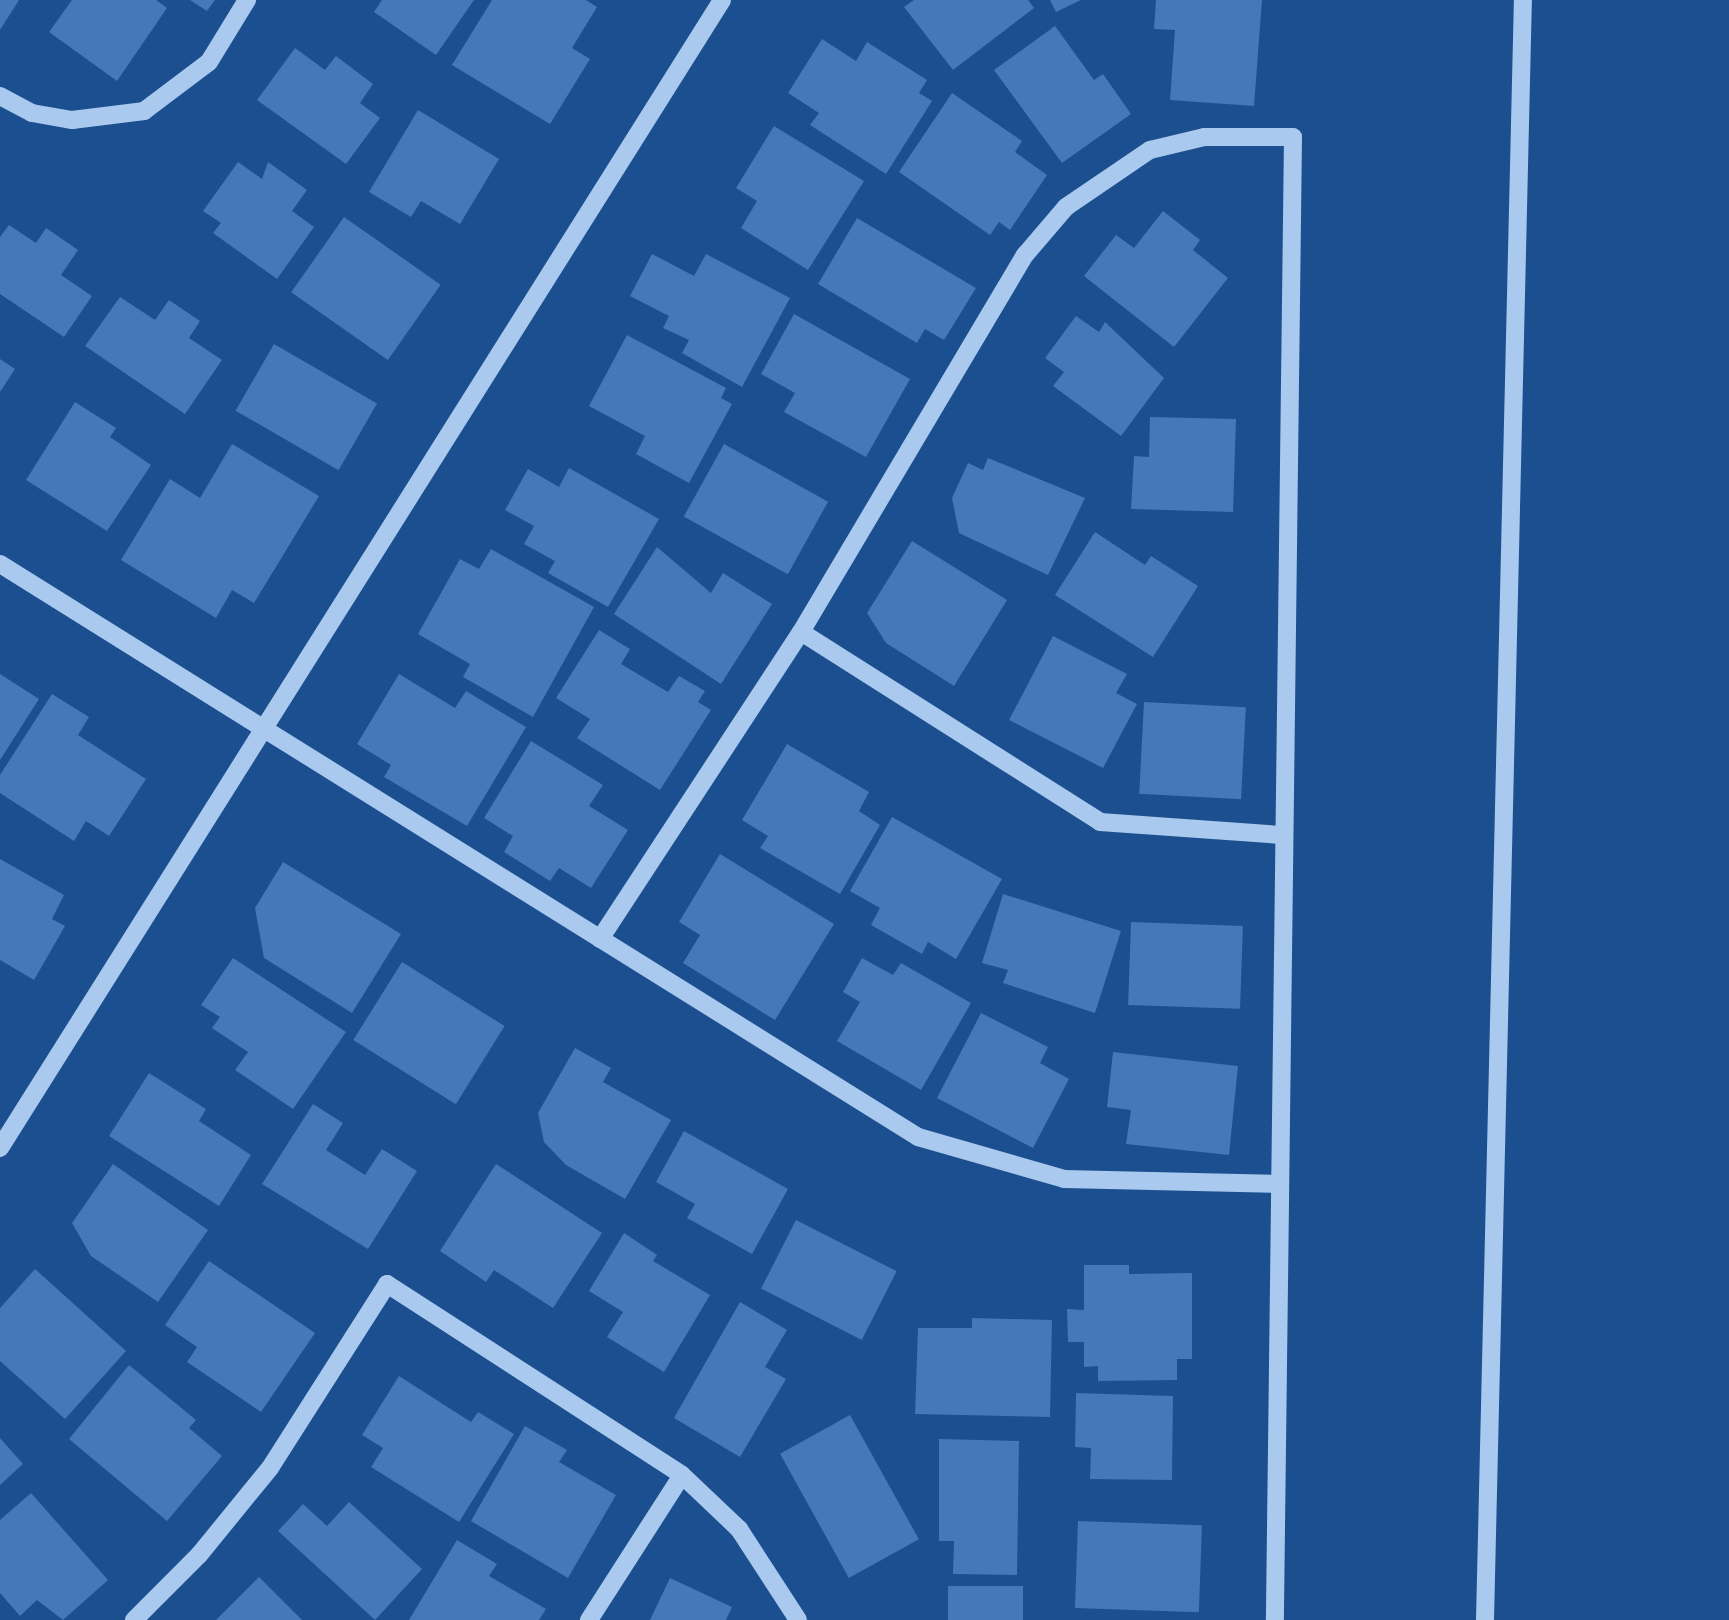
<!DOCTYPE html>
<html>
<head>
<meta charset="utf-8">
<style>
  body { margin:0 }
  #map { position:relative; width:1729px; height:1620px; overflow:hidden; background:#1b4f8f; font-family:Jost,sans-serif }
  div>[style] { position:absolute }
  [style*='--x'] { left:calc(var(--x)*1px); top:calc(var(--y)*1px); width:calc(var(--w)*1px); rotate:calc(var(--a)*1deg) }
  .building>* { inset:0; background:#4478b7; transform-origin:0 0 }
  .minor>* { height:18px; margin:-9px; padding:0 9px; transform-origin:9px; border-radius:9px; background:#a9c9ee }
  span { translate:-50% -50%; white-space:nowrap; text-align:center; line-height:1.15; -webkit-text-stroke:10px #1b4f8f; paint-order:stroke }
</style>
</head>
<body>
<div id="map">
  <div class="building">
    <i style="clip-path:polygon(0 0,19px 0,0 30px)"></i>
    <i style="clip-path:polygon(72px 0,156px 0,167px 8px,117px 81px,49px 32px)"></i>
    <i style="clip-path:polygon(190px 0,215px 0,207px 11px)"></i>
    <i style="clip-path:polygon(382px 0,474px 0,436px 55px,374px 12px)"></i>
    <i style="clip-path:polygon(492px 0,586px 0,597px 7px,572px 48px,590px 59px,550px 124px,452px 65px)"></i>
    <i style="clip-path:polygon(914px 0,1028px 0,1034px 8px,953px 70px,904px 7px)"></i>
    <i style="clip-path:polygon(1050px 0,1081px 0,1056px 12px)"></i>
    <i style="clip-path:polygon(1156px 0,1262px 0,1254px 106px,1170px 100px,1175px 30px,1154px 29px)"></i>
    <i style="clip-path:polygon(1055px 26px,1094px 80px,1103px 74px,1131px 114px,1062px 163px,994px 70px)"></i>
    <i style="clip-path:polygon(822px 39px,856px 61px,867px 42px,927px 80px,919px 93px,932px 101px,886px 174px,810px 125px,819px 113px,788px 93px)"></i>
    <i style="clip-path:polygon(295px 48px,325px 70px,336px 56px,373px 84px,360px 103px,380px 118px,346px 164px,257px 100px)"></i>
    <i style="clip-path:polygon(952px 93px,1022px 141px,1015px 152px,1047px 175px,1010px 230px,999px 222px,990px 235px,899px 172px)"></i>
    <i style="clip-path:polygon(418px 110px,499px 159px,460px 224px,421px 201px,411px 217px,369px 192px)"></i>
    <i style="clip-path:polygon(774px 126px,864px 181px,808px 270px,741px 228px,757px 201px,736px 188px)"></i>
    <i style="clip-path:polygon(238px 162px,262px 179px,268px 162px,307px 190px,292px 211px,314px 227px,277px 279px,213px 233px,221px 223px,203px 211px)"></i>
    <i style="clip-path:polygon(1163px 211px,1200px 240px,1193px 250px,1228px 278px,1174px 347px,1084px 276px,1116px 235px,1134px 248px)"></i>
    <i style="left:344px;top:217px;width:118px;height:92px;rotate:35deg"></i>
    <i style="clip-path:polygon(857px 218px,976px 288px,944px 340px,925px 329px,917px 343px,818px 284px)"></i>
    <i style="clip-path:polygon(9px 225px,36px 243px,46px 228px,78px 250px,61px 275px,92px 296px,64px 337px,0 294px,0 237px)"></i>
    <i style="clip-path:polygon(652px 254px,694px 276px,706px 254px,790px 298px,742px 387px,682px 353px,689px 340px,663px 328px,669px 316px,630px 296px)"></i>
    <i style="clip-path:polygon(120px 297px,155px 320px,169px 300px,200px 321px,189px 338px,222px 360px,185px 414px,85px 346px)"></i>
    <i style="clip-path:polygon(794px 314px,910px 379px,866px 457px,784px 412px,795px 393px,761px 374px)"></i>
    <i style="clip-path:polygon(1076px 316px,1099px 332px,1105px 322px,1164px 378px,1121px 436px,1053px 386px,1064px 372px,1045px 358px)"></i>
    <i style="clip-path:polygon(627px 335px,726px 388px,721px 398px,732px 404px,689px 483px,636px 454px,645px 436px,589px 406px)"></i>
    <i style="left:274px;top:344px;width:119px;height:77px;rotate:30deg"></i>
    <i style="clip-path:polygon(0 359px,15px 369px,0 392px)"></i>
    <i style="clip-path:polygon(75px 402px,116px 428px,110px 437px,151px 465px,107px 531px,26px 480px)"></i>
    <i style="clip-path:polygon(1150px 417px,1236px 419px,1233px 512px,1131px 509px,1134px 456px,1149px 457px)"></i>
    <i style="clip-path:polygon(232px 444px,319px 496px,254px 603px,232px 590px,216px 618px,121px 560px,170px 479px,200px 498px)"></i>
    <i style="left:724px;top:444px;width:119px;height:83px;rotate:29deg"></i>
    <i style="clip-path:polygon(988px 458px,1085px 498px,1048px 575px,959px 533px,952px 498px,968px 463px,983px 470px)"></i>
    <i style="clip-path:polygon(569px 468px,659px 519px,608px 607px,548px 573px,555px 561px,524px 544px,534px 526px,505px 510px,528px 469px,559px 487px)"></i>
    <i style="clip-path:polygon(1095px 532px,1145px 565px,1151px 556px,1198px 586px,1153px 657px,1055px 595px)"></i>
    <i style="clip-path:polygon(912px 541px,1007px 600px,954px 686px,886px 643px,867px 613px)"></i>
    <i style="clip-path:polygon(657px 547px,711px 593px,723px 573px,772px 604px,721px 684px,614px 614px)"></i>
    <i style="clip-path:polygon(491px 549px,594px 607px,533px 717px,463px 677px,470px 664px,418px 634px,460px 559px,479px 569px)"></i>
    <i style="clip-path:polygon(599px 630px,630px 649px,621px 664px,668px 692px,679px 676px,705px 691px,698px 702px,711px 710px,660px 790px,577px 738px,590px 719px,556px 698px)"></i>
    <i style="clip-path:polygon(1053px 636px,1127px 674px,1116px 693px,1137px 704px,1103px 768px,1009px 720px)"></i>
    <i style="clip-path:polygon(0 674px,39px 699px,0 760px)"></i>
    <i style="clip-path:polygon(399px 674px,455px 708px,466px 691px,526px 727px,467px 826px,384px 777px,391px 765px,357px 744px)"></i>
    <i style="clip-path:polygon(52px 694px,89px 717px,78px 735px,146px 779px,109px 836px,86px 821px,74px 841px,0 793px,0 775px)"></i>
    <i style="left:1144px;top:702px;width:102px;height:92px;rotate:3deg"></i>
    <i style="clip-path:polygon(531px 741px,603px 785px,589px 806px,628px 830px,591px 888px,559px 868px,550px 881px,504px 852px,513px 836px,484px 818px)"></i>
    <i style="clip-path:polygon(787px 744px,869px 792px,859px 811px,880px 825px,840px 894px,760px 848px,768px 836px,742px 820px)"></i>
    <i style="clip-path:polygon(892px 817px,1002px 879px,956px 959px,928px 942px,922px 954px,871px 925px,880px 908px,850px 891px)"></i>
    <i style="clip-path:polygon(720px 854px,834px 924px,775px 1020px,683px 963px,700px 935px,679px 922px)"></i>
    <i style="clip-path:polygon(0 859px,64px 895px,52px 919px,65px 926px,34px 980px,0 960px)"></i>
    <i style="clip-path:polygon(283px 862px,401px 934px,352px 1013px,264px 958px,255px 908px)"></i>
    <i style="clip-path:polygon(1003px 894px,1121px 931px,1095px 1013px,1003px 983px,1008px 970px,982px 963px)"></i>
    <i style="left:1131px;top:922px;width:112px;height:83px;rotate:2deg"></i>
    <i style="clip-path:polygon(233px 958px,346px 1032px,293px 1109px,235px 1070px,248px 1052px,212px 1028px,220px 1017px,201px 1005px)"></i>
    <i style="clip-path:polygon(862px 958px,893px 975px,901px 963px,971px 1003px,921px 1090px,837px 1041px,860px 1002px,843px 992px)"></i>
    <i style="left:402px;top:962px;width:121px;height:92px;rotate:32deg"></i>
    <i style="clip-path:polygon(981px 1013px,1048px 1047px,1040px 1063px,1069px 1079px,1033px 1148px,937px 1098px)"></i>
    <i style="clip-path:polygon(575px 1048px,611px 1068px,603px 1082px,671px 1120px,625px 1199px,566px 1165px,544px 1142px,538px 1113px)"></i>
    <i style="clip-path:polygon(1113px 1052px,1238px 1066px,1229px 1155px,1126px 1144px,1131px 1110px,1107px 1107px)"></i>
    <i style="clip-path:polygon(149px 1073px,206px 1109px,199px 1121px,251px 1155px,219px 1206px,109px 1136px)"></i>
    <i style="clip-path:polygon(313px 1104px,343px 1123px,326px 1150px,365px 1175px,382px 1149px,417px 1171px,368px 1249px,262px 1184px)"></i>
    <i style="clip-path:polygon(684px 1131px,788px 1189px,752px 1254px,687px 1218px,695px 1204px,656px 1182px)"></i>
    <i style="clip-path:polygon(113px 1164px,208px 1230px,158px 1302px,91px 1256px,72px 1223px)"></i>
    <i style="clip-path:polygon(496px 1164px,602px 1233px,553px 1308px,494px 1270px,486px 1282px,440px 1251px)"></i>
    <i style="left:796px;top:1220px;width:113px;height:77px;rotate:27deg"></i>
    <i style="clip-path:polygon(624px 1233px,657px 1255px,653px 1261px,710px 1295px,664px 1372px,607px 1337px,623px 1312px,589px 1291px)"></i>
    <i style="clip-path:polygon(209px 1261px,315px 1333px,261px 1412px,187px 1362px,197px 1347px,165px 1325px)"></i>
    <i style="clip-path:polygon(1084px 1265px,1129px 1265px,1129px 1274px,1192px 1273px,1192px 1359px,1177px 1359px,1177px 1380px,1098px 1381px,1098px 1366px,1084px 1367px,1084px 1342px,1068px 1342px,1067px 1309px,1084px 1310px)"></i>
    <i style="clip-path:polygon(35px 1269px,126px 1351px,65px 1419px,0 1361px,0 1308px)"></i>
    <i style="clip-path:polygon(740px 1302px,787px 1330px,765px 1367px,786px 1379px,740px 1457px,674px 1418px)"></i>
    <i style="clip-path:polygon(972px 1318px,1052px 1320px,1050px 1417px,915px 1414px,918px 1328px,972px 1328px)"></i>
    <i style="clip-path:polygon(129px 1365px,196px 1420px,189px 1428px,222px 1456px,167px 1521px,69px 1439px)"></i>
    <i style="clip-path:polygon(399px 1376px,471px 1422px,478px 1412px,514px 1434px,459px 1522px,371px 1467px,383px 1448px,362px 1435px)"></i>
    <i style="clip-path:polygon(1076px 1393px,1173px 1396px,1172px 1480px,1090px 1479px,1091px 1448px,1075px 1447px)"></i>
    <i style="left:850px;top:1415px;width:142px;height:80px;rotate:61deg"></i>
    <i style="clip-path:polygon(525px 1426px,567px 1450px,559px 1462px,616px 1495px,568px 1578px,471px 1521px)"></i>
    <i style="clip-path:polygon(0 1438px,23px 1464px,0 1485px)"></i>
    <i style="clip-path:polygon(939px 1439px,1019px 1441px,1017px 1575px,953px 1574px,954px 1541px,939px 1541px)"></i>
    <i style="clip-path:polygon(31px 1493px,108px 1580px,63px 1620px,37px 1600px,20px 1616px,0 1593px,0 1520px)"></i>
    <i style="clip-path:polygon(349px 1502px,422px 1569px,375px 1620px,278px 1531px,303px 1504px,327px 1526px)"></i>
    <i style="left:1078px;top:1521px;width:124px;height:87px;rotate:2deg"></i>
    <i style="clip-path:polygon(457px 1540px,497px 1564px,489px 1576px,546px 1609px,539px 1620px,409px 1620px)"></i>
    <i style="clip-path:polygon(259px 1577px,302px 1620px,216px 1620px)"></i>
    <i style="clip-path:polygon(670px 1578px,732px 1607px,726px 1620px,650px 1620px)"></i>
    <i style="left:1023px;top:1586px;width:34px;height:75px;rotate:90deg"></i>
  </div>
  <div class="minor">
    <i style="--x:0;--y:96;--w:36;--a:28"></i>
    <i style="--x:32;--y:113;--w:41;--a:9.9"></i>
    <i style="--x:72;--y:120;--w:73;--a:-7.1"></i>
    <i style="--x:144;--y:111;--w:81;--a:-37"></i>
    <i style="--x:209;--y:62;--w:73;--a:-58.5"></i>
    <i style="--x:0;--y:564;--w:1082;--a:31.97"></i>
    <i style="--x:918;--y:1137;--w:152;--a:16"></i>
    <i style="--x:1064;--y:1179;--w:215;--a:1.3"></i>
    <i style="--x:801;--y:632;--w:354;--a:32.4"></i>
    <i style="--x:1100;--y:822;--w:182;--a:4.1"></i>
    <i style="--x:600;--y:939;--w:367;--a:-56.8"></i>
    <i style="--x:801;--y:632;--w:439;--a:-59.3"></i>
    <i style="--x:1025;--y:255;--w:63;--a:-49.5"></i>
    <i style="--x:1066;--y:207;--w:102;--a:-34.2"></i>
    <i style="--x:1150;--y:150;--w:56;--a:-13.5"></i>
    <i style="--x:1204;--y:137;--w:89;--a:0"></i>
    <i style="--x:1293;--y:137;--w:1483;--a:90.7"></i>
    <i style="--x:0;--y:1148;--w:1356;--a:-57.83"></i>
    <i style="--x:134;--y:1620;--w:92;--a:-45"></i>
    <i style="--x:199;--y:1555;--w:112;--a:-50.8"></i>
    <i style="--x:270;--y:1468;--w:218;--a:-57.5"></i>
    <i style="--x:387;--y:1284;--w:351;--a:32.9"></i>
    <i style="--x:682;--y:1475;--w:79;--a:43.5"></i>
    <i style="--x:739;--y:1529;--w:108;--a:57"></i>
    <i style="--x:589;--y:1620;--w:172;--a:-57.3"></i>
    <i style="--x:1485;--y:1620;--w:1620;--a:-88.66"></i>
  </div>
</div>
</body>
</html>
